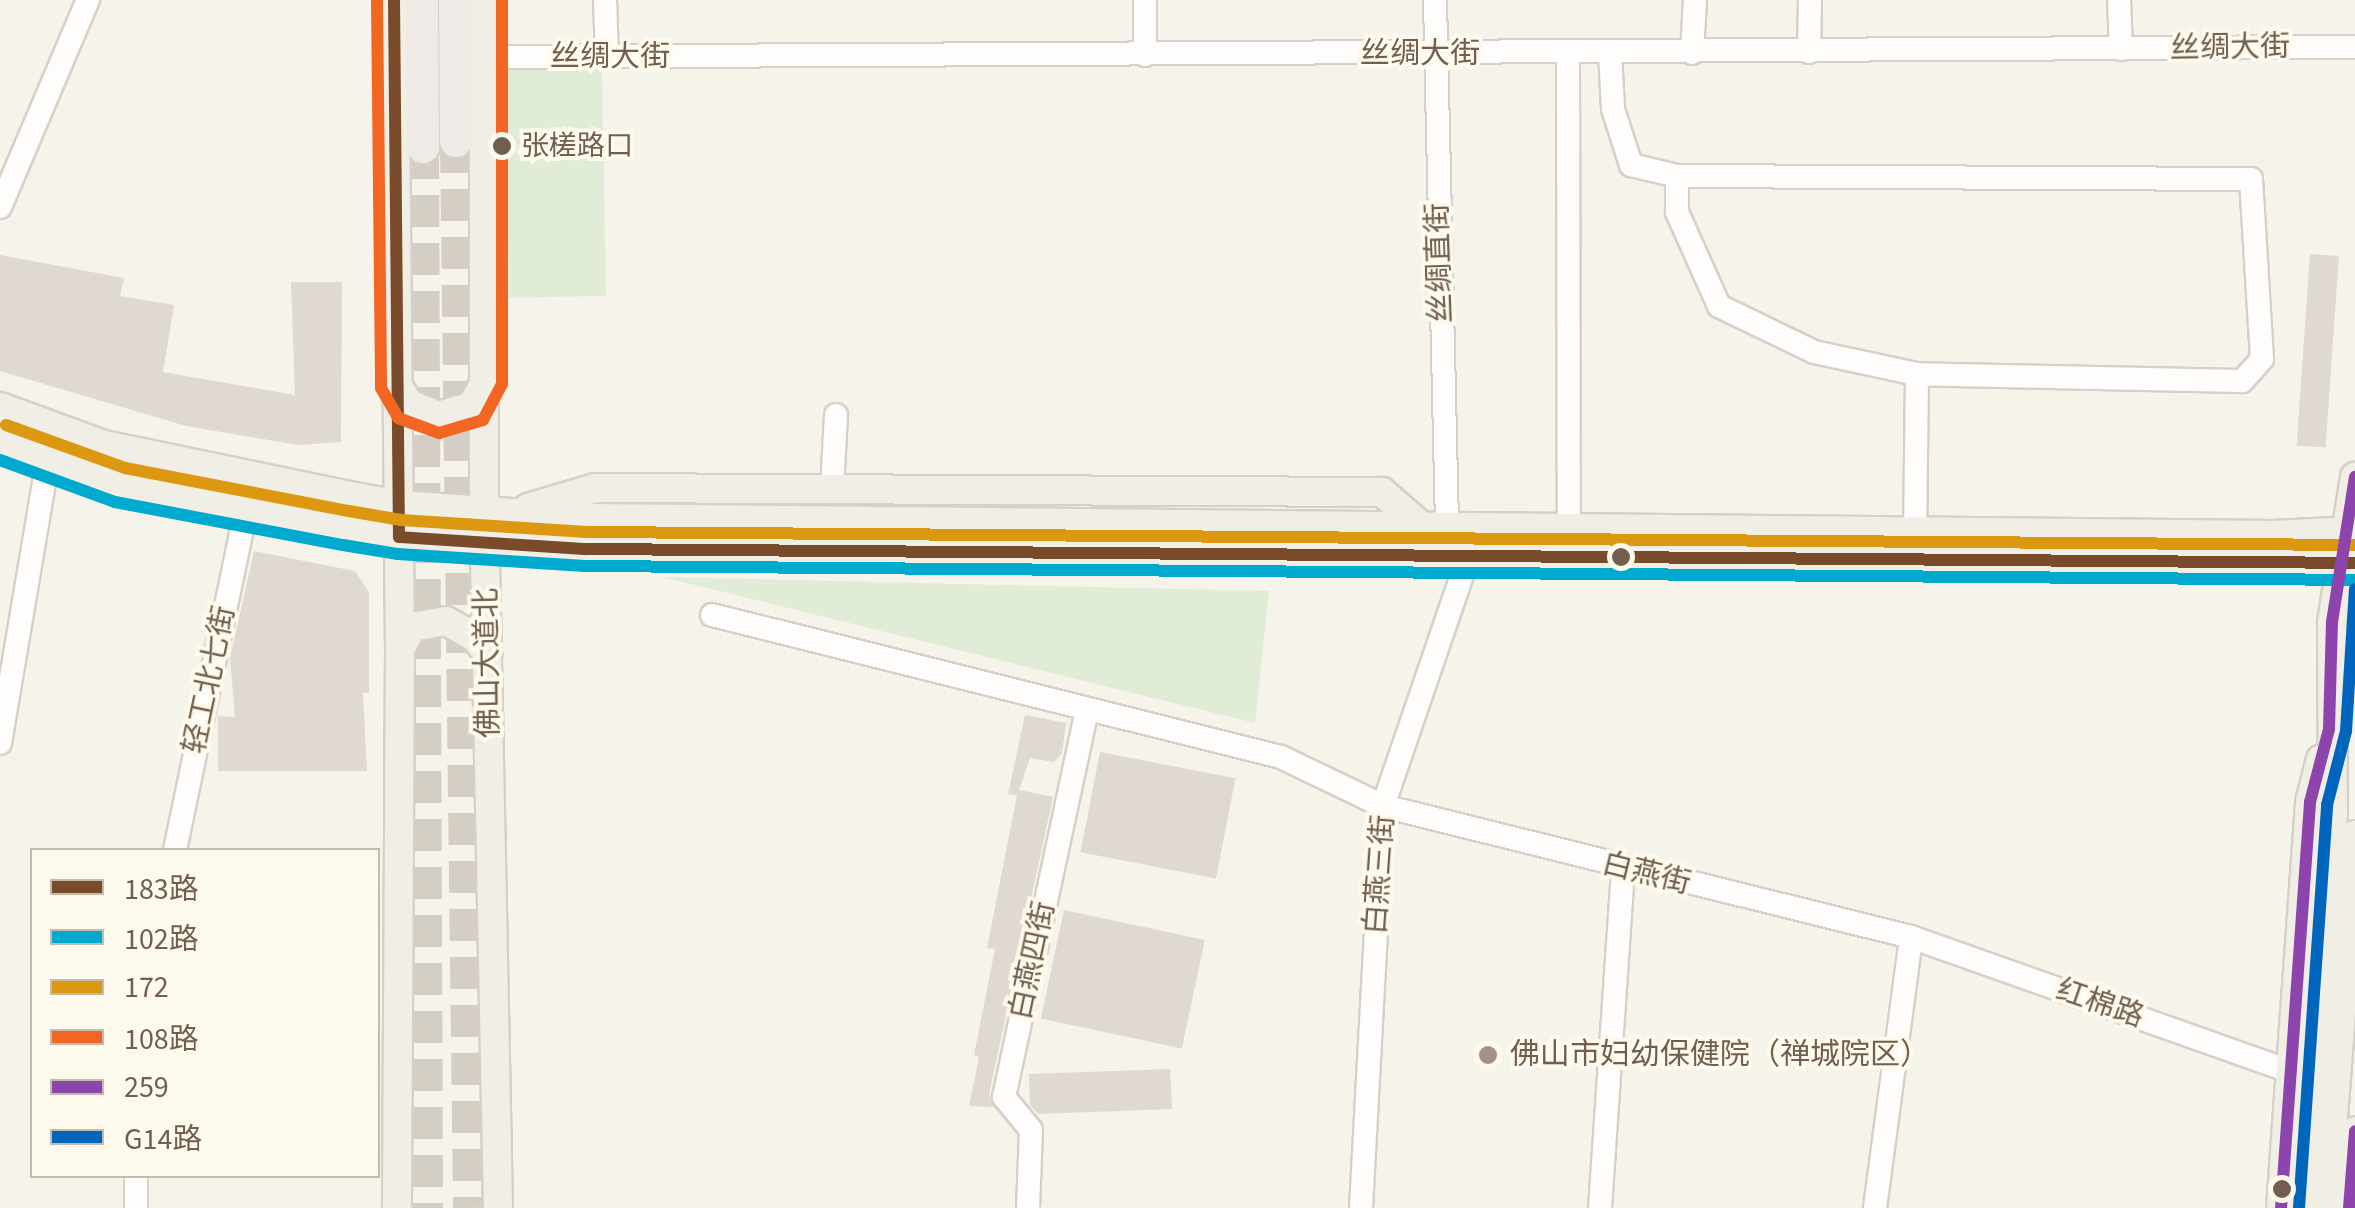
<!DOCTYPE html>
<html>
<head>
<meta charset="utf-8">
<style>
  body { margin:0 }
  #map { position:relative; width:2355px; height:1208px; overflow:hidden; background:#f6f3eb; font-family:"Source Sans 3","Noto Sans SC",sans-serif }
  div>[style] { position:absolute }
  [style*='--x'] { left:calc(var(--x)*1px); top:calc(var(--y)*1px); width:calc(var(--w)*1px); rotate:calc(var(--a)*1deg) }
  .green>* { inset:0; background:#e1ecd7; transform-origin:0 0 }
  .building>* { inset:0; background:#dfd9d1; transform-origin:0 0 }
  .highway-tunnel>* { height:32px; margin-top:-16px; transform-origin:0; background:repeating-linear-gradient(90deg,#d5cec4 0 32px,transparent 0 48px) }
  .roads { filter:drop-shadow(2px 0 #d5d0c9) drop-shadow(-2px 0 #d5d0c9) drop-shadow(0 2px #d5d0c9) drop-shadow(0 -2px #d5d0c9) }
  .minor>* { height:22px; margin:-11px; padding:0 11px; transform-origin:11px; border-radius:11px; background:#fefdfc }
  .major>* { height:28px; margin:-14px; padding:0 14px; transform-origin:14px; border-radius:14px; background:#f1eee6 }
  .highway>* { height:32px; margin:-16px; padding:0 16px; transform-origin:16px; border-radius:16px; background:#efeae5 }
  .bus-1>* { height:12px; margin:-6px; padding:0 6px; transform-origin:6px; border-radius:6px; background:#7a4b2a }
  .bus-2>* { height:12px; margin:-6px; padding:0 6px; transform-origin:6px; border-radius:6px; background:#00a9ce }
  .bus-3>* { height:12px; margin:-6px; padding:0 6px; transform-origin:6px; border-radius:6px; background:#dc9810 }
  .bus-4>* { height:12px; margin:-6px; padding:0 6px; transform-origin:6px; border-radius:6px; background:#f26522 }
  .bus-5>* { height:12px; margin:-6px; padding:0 6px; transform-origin:6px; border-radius:6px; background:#8e44ad }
  .bus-6>* { height:12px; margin:-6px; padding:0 6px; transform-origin:6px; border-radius:6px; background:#0065bd }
  .dots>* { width:28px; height:28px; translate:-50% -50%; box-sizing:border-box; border:5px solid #fdf9ec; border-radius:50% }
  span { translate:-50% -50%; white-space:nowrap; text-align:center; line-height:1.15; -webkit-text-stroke:8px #fdf9ec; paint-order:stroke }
  .bus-label { font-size:28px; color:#715e4e }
  .left { translate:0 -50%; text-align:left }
  .street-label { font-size:30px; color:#715e4e }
  .poi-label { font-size:30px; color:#715e4e }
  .legend { position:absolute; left:30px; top:848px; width:350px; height:330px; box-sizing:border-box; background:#fdf9ec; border:2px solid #c5bbad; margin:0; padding:12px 18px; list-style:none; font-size:30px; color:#715e4e }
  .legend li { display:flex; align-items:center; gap:20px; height:50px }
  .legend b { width:50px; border:2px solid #c5bbad }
</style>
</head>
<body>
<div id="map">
  <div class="green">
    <i style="left:602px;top:68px;width:228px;height:97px;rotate:89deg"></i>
    <i style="clip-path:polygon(662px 577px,1269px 591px,1255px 723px)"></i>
  </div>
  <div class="building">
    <i style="left:2310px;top:254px;width:29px;height:192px;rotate:4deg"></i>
    <i style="clip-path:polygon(0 255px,124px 278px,120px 296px,174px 305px,163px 372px,295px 395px,291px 282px,342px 282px,341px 442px,298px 445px,186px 426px,0 371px)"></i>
    <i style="clip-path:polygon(254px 551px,355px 571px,369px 592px,369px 693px,363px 693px,367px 771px,218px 771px,218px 716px,235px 717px,230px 658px)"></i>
    <i style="clip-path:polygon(1025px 715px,1066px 723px,1062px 753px,1054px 762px,1030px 758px,1019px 790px,1053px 797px,989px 1094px,993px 1107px,969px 1106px,979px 1057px,974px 1055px,995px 949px,987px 948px,1017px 795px,1008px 794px)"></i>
    <i style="left:1100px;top:752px;width:138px;height:102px;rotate:11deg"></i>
    <i style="left:1064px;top:910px;width:144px;height:111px;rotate:12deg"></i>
    <i style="clip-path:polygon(1170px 1069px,1172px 1109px,1038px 1114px,1030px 1105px,1029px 1074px)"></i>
  </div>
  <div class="highway-tunnel">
    <i style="--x:456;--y:141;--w:1067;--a:89.3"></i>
    <i style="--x:423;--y:147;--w:1061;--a:89.78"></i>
  </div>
  <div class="roads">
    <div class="minor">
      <i style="--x:605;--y:0;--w:57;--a:88"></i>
      <i style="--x:1145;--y:0;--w:55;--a:90"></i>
      <i style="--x:1435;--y:0;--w:525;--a:88.69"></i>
      <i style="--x:2119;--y:0;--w:49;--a:87.7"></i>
      <i style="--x:1809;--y:52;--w:52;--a:-88.9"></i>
      <i style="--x:1568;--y:53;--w:474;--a:89.9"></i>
      <i style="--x:1610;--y:53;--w:56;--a:86.9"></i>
      <i style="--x:1613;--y:109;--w:59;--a:72.2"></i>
      <i style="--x:1631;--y:165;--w:47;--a:13.4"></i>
      <i style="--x:1677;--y:176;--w:36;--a:90"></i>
      <i style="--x:1677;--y:212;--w:103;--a:65.9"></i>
      <i style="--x:1719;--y:306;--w:106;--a:25.8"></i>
      <i style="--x:1814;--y:352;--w:105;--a:12.1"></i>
      <i style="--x:1917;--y:374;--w:157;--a:90.7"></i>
      <i style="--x:1692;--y:53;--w:53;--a:-86.8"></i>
      <i style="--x:484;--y:57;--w:1871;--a:-0.31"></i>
      <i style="--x:1677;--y:176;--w:574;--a:0.3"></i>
      <i style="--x:2251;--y:179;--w:180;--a:86.5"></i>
      <i style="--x:2262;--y:359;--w:30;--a:132"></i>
      <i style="--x:2242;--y:381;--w:325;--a:-178.8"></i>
      <i style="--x:0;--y:207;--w:225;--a:-67"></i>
      <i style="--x:832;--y:489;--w:74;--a:-86.9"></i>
      <i style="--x:712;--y:615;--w:586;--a:14.01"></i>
      <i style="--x:1281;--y:757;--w:113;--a:25.7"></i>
      <i style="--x:1383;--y:806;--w:544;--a:13.93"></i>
      <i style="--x:1911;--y:937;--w:402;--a:19.5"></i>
      <i style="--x:0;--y:743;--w:288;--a:-80.4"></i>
      <i style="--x:175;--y:850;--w:348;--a:-78.2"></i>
      <i style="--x:136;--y:1176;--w:32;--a:90"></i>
      <i style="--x:1028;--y:1208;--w:78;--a:-87.8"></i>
      <i style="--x:1031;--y:1130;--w:43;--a:-129.3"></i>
      <i style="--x:1004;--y:1097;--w:397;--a:-77.9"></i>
      <i style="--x:1361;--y:1208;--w:403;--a:-86.9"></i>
      <i style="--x:1383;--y:806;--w:265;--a:-71.1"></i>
      <i style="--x:1600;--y:1208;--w:340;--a:-86.1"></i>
      <i style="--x:1875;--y:1208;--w:273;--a:-82.4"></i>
    </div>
    <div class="major">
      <i style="--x:394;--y:0;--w:649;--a:89.47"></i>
      <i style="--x:400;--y:649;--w:559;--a:90.31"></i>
      <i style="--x:484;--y:0;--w:510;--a:90"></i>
      <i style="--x:484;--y:510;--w:698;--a:88.85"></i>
      <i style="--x:398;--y:386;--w:21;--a:59"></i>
      <i style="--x:409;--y:404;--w:32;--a:22"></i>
      <i style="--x:439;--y:416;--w:34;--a:-17"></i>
      <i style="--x:472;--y:406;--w:27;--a:-62"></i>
      <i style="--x:0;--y:407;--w:111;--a:20.1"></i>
      <i style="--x:104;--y:445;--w:251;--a:11.7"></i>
      <i style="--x:350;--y:496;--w:50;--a:10.4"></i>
      <i style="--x:399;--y:505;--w:188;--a:4"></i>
      <i style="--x:587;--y:518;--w:1686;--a:0.58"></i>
      <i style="--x:2273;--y:535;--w:82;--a:-2.8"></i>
      <i style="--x:0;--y:441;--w:128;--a:20.1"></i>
      <i style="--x:120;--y:485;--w:230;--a:10.8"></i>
      <i style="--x:346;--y:528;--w:54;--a:9.6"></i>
      <i style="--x:399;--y:537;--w:187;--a:3.7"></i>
      <i style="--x:586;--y:549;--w:1769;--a:0.45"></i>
      <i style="--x:528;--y:508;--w:70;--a:-16.6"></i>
      <i style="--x:595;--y:488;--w:787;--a:0.29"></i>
      <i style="--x:1382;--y:492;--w:50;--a:41"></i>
      <i style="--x:400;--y:649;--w:25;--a:-61"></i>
      <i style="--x:412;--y:627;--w:35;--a:-10"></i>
      <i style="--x:446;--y:621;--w:33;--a:29"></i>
      <i style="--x:475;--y:637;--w:21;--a:53"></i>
      <i style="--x:2281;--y:1208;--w:407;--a:-85.9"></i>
      <i style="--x:2310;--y:802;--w:44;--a:-75.7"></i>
      <i style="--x:2302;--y:1208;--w:393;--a:-85.5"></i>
      <i style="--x:2333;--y:816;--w:194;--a:-90.3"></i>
      <i style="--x:2332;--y:622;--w:147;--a:-81"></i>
      <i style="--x:2326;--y:1208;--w:374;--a:-85.6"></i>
      <i style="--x:2349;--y:1208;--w:77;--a:-85.5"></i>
    </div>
    <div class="highway">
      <i style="--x:422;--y:0;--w:147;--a:89.6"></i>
      <i style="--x:455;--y:0;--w:141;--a:89.6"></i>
    </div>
  </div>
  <div class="bus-1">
    <i style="--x:394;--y:0;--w:537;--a:89.47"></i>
    <i style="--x:399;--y:537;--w:187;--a:3.7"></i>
    <i style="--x:586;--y:549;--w:1769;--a:0.45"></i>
  </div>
  <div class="bus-2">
    <i style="--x:0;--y:460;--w:122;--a:20.1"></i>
    <i style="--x:115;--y:502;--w:232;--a:10.7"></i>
    <i style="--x:343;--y:545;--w:56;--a:9.3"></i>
    <i style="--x:398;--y:554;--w:187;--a:3.7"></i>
    <i style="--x:585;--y:566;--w:1770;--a:0.45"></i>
  </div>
  <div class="bus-3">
    <i style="--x:6;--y:425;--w:127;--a:19.9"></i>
    <i style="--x:125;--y:468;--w:228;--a:10.9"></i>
    <i style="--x:349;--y:511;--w:53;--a:9.8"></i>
    <i style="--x:401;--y:520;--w:186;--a:3.7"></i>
    <i style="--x:587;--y:532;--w:1768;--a:0.42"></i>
  </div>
  <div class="bus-4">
    <i style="--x:377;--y:0;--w:388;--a:89.4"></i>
    <i style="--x:381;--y:388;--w:34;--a:60"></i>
    <i style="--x:398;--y:418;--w:44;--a:20.1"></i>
    <i style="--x:439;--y:433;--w:46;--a:-16.5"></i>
    <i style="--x:483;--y:420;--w:41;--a:-62.2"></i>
    <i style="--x:502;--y:384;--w:384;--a:-90"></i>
  </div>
  <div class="bus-5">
    <i style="--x:2281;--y:1208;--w:407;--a:-85.9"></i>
    <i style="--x:2310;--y:802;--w:75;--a:-75.4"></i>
    <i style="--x:2329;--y:729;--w:107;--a:-88.4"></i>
    <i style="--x:2332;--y:622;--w:147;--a:-81"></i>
    <i style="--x:2349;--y:1208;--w:77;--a:-85.5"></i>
  </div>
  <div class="bus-6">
    <i style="--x:2299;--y:1208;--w:404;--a:-86"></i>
    <i style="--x:2327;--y:805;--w:76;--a:-75.6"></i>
    <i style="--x:2346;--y:731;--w:142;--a:-86.4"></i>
  </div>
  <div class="dots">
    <i style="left:502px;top:146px;background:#715e4e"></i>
    <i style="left:1621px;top:557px;background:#715e4e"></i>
    <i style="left:1488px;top:1055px;background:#a09285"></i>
    <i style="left:2282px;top:1189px;background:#715e4e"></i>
  </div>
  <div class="bus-label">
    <span class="left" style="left:521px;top:146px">张槎路口</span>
  </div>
  <div class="street-label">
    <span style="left:2230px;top:48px;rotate:-1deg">丝绸大街</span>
    <span style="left:1420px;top:54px">丝绸大街</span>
    <span style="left:610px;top:57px">丝绸大街</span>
    <span style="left:1440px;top:263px;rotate:-92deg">丝绸直街</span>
    <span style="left:488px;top:663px;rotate:-91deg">佛山大道北</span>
    <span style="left:210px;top:680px;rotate:-78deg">轻工北七街</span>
    <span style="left:1646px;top:874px;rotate:14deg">白燕街</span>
    <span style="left:1380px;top:875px;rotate:-86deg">白燕三街</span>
    <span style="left:1033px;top:961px;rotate:-78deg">白燕四街</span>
    <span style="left:2100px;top:1004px;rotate:19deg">红棉路</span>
  </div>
  <div class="poi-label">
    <span class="left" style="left:1510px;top:1055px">佛山市妇幼保健院（禅城院区）</span>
  </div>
  <ul class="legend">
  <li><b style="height:12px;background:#7a4b2a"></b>183路</li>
  <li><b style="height:12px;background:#00a9ce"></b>102路</li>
  <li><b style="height:12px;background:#dc9810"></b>172</li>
  <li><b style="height:12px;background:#f26522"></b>108路</li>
  <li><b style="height:12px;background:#8e44ad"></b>259</li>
  <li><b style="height:12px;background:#0065bd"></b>G14路</li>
  </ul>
</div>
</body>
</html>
